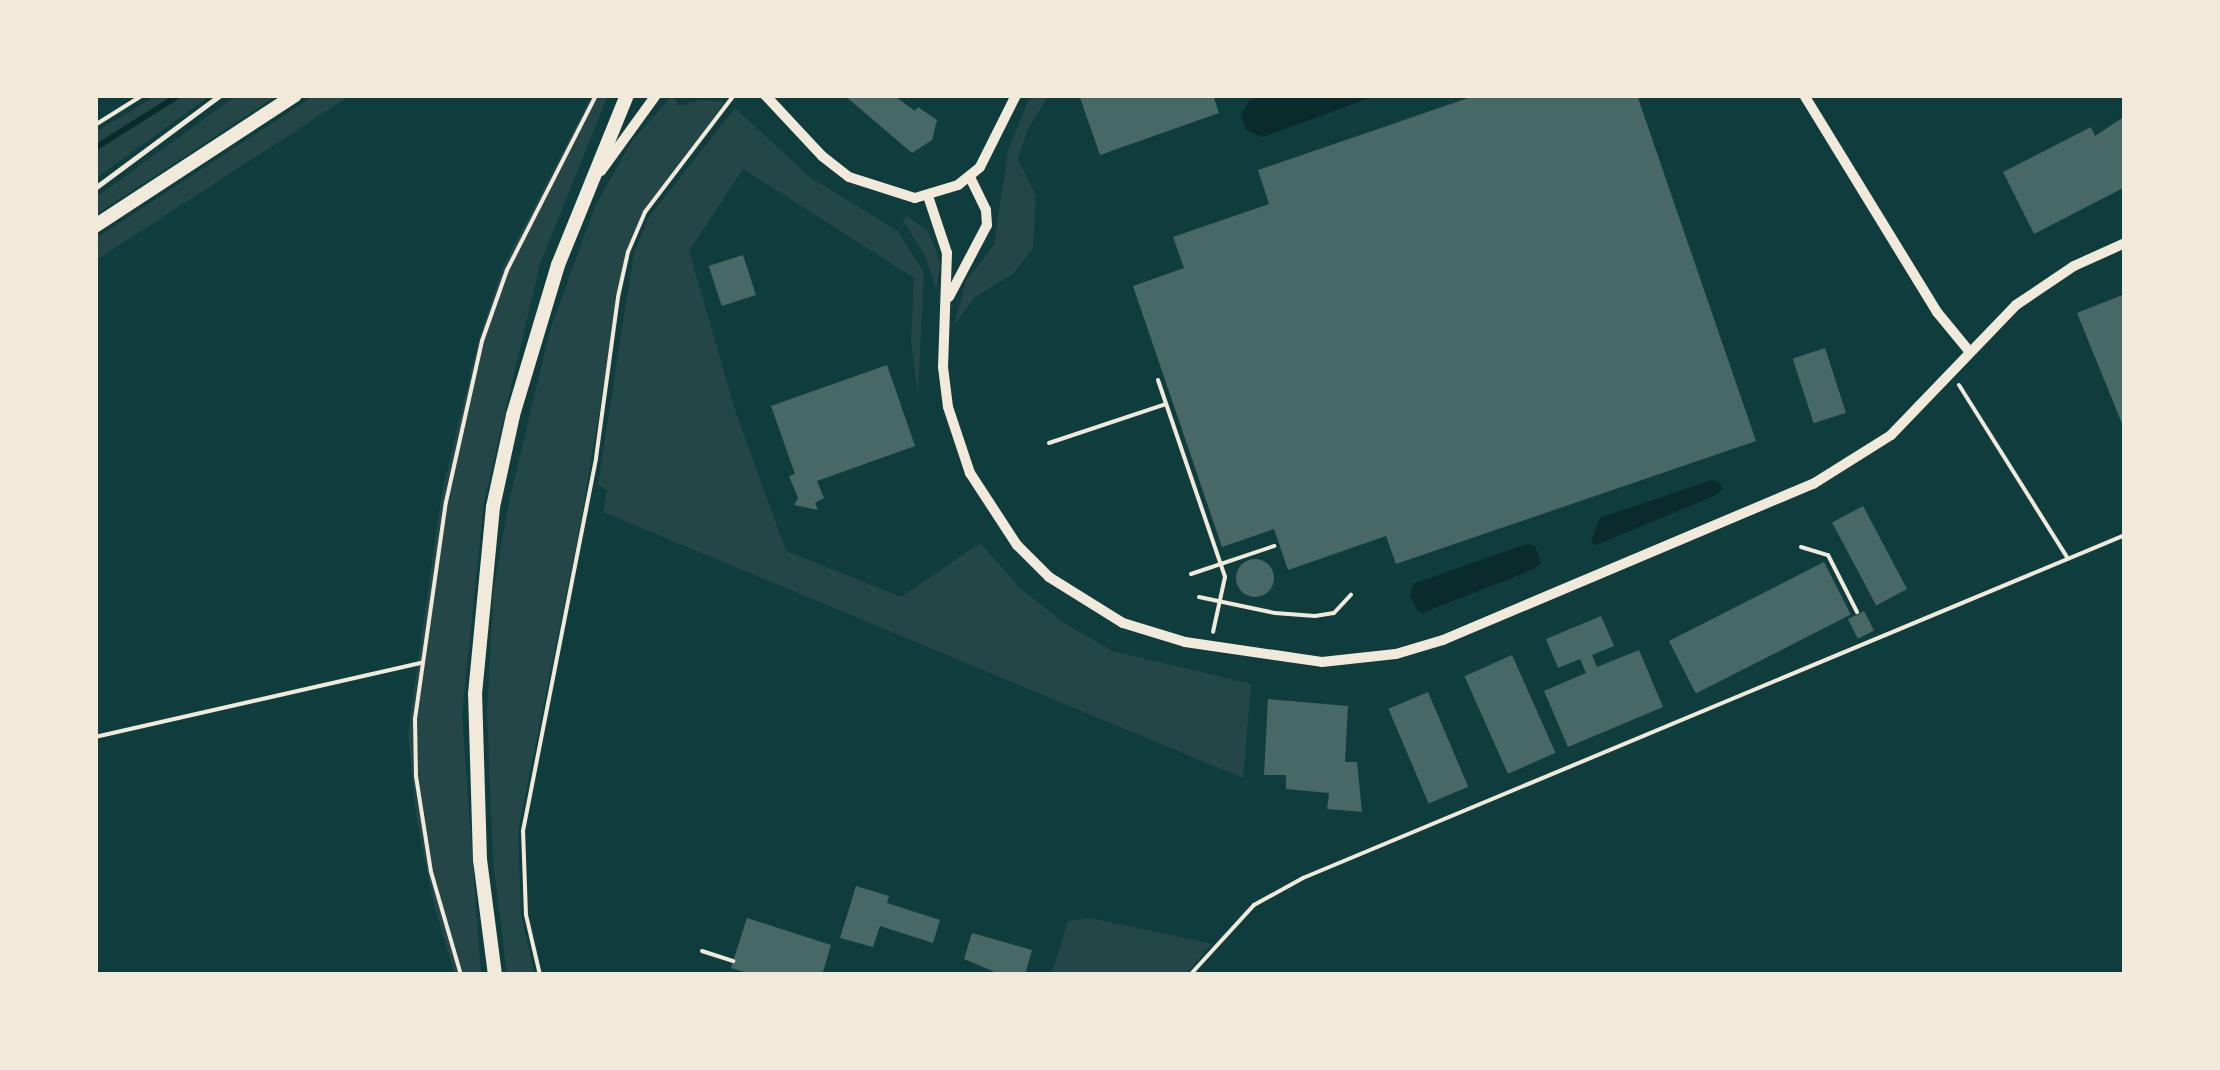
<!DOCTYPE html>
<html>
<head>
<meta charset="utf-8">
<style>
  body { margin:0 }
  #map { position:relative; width:2220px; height:1070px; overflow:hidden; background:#0f3d3e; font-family:"Fira Sans Condensed",sans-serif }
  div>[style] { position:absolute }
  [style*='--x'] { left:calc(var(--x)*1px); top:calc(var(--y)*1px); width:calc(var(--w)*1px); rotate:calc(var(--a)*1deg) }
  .green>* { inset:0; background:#244646 }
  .water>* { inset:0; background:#0a2a2b }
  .stream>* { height:6px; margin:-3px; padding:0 3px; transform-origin:3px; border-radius:3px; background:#0a2a2b }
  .building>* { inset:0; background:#486865; transform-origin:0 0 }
  .round { border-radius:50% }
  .path>* { height:4px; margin:-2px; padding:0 2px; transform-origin:2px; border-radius:2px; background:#f1e9da }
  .service>* { height:5px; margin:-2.5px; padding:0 2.5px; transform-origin:2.5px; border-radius:2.5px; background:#f1e9da }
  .minor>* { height:10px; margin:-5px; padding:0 5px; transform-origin:5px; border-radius:5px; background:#f1e9da }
  .secondary>* { height:14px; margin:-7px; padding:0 7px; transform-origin:7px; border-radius:7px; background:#f1e9da }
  span { translate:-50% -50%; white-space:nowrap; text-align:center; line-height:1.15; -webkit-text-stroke:10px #f1e9da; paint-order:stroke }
  .frame { position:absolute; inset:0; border:98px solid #f1e9da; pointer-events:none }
</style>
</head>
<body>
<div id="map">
  <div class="green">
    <i style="clip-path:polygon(158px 95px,211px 95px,95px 179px,95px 132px)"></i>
    <i style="clip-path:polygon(237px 95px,278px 95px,95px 215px,95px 198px)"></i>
    <i style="clip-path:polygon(315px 95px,351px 95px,95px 261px,95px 239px)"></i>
    <i style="clip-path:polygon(592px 95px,608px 95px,540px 264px,484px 502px,462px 715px,481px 975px,455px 975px,434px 905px,416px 815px,408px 733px,442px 492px,479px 339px,503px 267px)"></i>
    <i style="clip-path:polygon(673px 95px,678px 106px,701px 100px,725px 102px,643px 212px,626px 251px,581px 521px,518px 831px,521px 915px,535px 975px,507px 975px,493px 860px,487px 711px,494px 587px,508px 506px,550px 330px,595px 206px,632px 141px)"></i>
    <i style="clip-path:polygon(1031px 95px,1049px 95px,1028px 129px,1018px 159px,1036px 196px,1033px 248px,1013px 274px,975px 297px,954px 325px,966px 281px,994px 245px,1008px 150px)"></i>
    <i style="clip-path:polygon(735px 108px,811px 178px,898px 231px,924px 273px,918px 396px,911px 341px,914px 278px,743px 169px,689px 251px,736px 413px,786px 551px,901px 597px,980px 543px,1019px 587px,1064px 623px,1113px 651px,1251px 684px,1243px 778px,603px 512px,607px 491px,598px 484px,634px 252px,649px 217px)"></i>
    <i style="clip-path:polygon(906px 216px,927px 230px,936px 249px,940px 266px,936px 290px,925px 256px,903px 221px)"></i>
    <i style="clip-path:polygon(1091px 918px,1212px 944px,1185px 975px,1051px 975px,1068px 921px)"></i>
  </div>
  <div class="water">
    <i style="clip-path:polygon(1267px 95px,1377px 95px,1263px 137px,1247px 131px,1241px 115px,1249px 101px)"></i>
    <i style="clip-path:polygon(1712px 480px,1720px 483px,1722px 490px,1716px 495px,1596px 545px,1591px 542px,1600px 518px)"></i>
    <i style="clip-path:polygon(1527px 544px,1535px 546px,1541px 563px,1534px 569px,1422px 613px,1417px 610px,1410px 595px,1413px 584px)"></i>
  </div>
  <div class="stream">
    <i style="--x:95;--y:148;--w:99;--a:-32.2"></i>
  </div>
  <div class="building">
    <i style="clip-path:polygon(844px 95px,893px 95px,915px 111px,918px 107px,937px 120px,932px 140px,912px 153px)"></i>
    <i style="clip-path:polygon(1079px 95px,1213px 95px,1219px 113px,1100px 155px)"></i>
    <i style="clip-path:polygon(1477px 95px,1637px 95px,1756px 441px,1396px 564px,1386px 536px,1288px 570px,1274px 529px,1222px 547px,1133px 286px,1184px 268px,1173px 237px,1269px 204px,1258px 170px)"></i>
    <i style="clip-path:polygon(2125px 116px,2125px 187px,2034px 234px,2003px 172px,2091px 127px,2095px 136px)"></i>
    <i style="left:743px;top:255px;width:42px;height:36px;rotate:72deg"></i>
    <i style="clip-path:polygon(2125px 294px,2125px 431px,2077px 313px)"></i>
    <i style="left:1825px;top:348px;width:68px;height:34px;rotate:72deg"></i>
    <i style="clip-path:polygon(887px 365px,915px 446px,817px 481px,824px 498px,815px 503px,818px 510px,794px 505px,798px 498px,789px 476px,795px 474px,771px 406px)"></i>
    <i style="left:1863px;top:506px;width:94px;height:35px;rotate:62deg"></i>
    <i class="round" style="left:1236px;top:559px;width:38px;height:38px"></i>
    <i style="left:1824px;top:562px;width:59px;height:174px;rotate:63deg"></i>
    <i style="left:1864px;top:611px;width:22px;height:18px;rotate:63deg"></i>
    <i style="clip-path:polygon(1601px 616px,1614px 646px,1592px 655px,1597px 667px,1639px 650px,1663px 707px,1568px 747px,1544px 691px,1586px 673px,1580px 659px,1558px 668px,1546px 639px)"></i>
    <i style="left:1512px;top:655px;width:107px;height:52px;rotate:66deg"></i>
    <i style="left:1428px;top:692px;width:103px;height:43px;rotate:67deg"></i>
    <i style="clip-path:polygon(1268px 699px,1348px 706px,1345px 762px,1357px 762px,1362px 812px,1327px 809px,1329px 793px,1286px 789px,1286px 775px,1264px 775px)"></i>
    <i style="clip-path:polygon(856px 886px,889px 896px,887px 903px,940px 920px,933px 943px,880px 926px,873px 947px,840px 938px)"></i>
    <i style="clip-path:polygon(747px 918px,831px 945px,822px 975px,754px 975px,731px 968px)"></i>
    <i style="clip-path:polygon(972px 933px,1032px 950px,1025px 975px,1002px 975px,964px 959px)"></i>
  </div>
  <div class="path">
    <i style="--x:95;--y:125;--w:57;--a:-32"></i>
    <i style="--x:1158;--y:380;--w:208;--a:71.2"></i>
    <i style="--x:1225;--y:577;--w:56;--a:102.3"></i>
    <i style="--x:1959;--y:385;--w:205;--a:57.9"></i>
    <i style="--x:1049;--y:443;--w:123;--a:-18.4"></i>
    <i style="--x:1801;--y:547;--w:28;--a:17"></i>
    <i style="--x:1828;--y:555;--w:64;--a:63"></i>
    <i style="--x:1191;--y:574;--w:88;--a:-18.6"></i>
    <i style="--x:1199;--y:597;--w:78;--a:11.9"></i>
    <i style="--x:1275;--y:613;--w:40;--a:4.3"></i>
    <i style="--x:1315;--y:616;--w:19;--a:-9"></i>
    <i style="--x:1334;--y:613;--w:25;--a:-47"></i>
    <i style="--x:95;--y:737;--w:335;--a:-12.8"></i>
    <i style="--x:702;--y:951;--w:33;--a:18"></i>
    <i style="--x:461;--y:975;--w:107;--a:-106.2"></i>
    <i style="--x:431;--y:872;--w:97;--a:-98.9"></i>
    <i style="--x:416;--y:776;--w:57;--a:-91"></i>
    <i style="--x:415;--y:719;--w:219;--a:-81.9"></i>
    <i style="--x:446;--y:502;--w:165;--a:-77.4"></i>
    <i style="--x:482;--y:341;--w:75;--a:-70.6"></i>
    <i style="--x:507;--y:270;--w:196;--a:-63"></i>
    <i style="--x:540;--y:975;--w:62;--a:-103.1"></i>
    <i style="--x:526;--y:915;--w:84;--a:-92"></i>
    <i style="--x:523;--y:831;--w:380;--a:-78.9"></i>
    <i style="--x:596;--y:458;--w:162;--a:-82.2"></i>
    <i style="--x:618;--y:297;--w:46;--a:-77.5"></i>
    <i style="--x:628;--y:252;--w:43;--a:-67"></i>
    <i style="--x:645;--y:212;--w:147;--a:-52.7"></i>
    <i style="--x:1190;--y:975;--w:95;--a:-47.6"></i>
    <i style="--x:1254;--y:905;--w:56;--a:-28.9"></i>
    <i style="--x:1303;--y:878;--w:891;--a:-22.65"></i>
  </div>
  <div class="service">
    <i style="--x:95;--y:188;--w:156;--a:-36.6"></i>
  </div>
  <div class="minor">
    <i style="--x:765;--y:95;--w:83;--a:46.9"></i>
    <i style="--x:822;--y:156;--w:34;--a:38"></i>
    <i style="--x:849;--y:177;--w:69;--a:17.7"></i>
    <i style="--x:915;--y:198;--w:45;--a:-16.8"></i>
    <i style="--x:958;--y:185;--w:28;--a:-39"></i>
    <i style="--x:980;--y:167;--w:80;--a:-63.4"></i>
    <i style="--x:1804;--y:95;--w:255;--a:58.5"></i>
    <i style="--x:1937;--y:312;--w:50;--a:50.6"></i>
    <i style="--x:601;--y:171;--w:94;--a:-54.1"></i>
    <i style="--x:928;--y:196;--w:60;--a:71.6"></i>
    <i style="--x:947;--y:253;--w:114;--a:92"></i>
    <i style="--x:943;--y:367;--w:40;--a:82.9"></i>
    <i style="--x:948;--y:407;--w:70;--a:71.6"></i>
    <i style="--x:970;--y:473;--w:86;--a:56.9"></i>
    <i style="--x:1017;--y:545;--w:45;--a:45"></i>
    <i style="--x:1049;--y:577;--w:87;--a:31.9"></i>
    <i style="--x:1123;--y:623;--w:65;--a:17"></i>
    <i style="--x:1185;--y:642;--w:138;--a:8.3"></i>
    <i style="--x:1322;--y:662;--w:74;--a:-6.2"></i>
    <i style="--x:1396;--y:654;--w:49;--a:-16.6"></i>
    <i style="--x:1443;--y:640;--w:402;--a:-22.9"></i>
    <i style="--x:1813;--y:484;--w:92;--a:-32.1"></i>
    <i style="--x:1891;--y:435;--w:180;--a:-46.1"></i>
    <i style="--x:2016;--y:305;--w:70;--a:-33.9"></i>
    <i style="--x:2074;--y:266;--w:56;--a:-24.3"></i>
    <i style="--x:949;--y:297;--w:81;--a:-62.2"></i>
    <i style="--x:987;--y:225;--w:15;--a:-94"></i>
    <i style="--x:986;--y:210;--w:37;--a:-116"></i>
  </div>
  <div class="secondary">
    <i style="--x:95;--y:226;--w:239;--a:-33.2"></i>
    <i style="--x:495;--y:975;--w:116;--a:-97.4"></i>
    <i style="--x:480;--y:860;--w:166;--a:-91.7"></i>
    <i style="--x:475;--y:694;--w:188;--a:-84.5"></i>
    <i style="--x:493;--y:507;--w:94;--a:-77.7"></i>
    <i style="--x:513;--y:415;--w:157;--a:-73.3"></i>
    <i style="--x:558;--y:265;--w:183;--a:-67.9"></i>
  </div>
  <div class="frame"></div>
</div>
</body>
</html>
